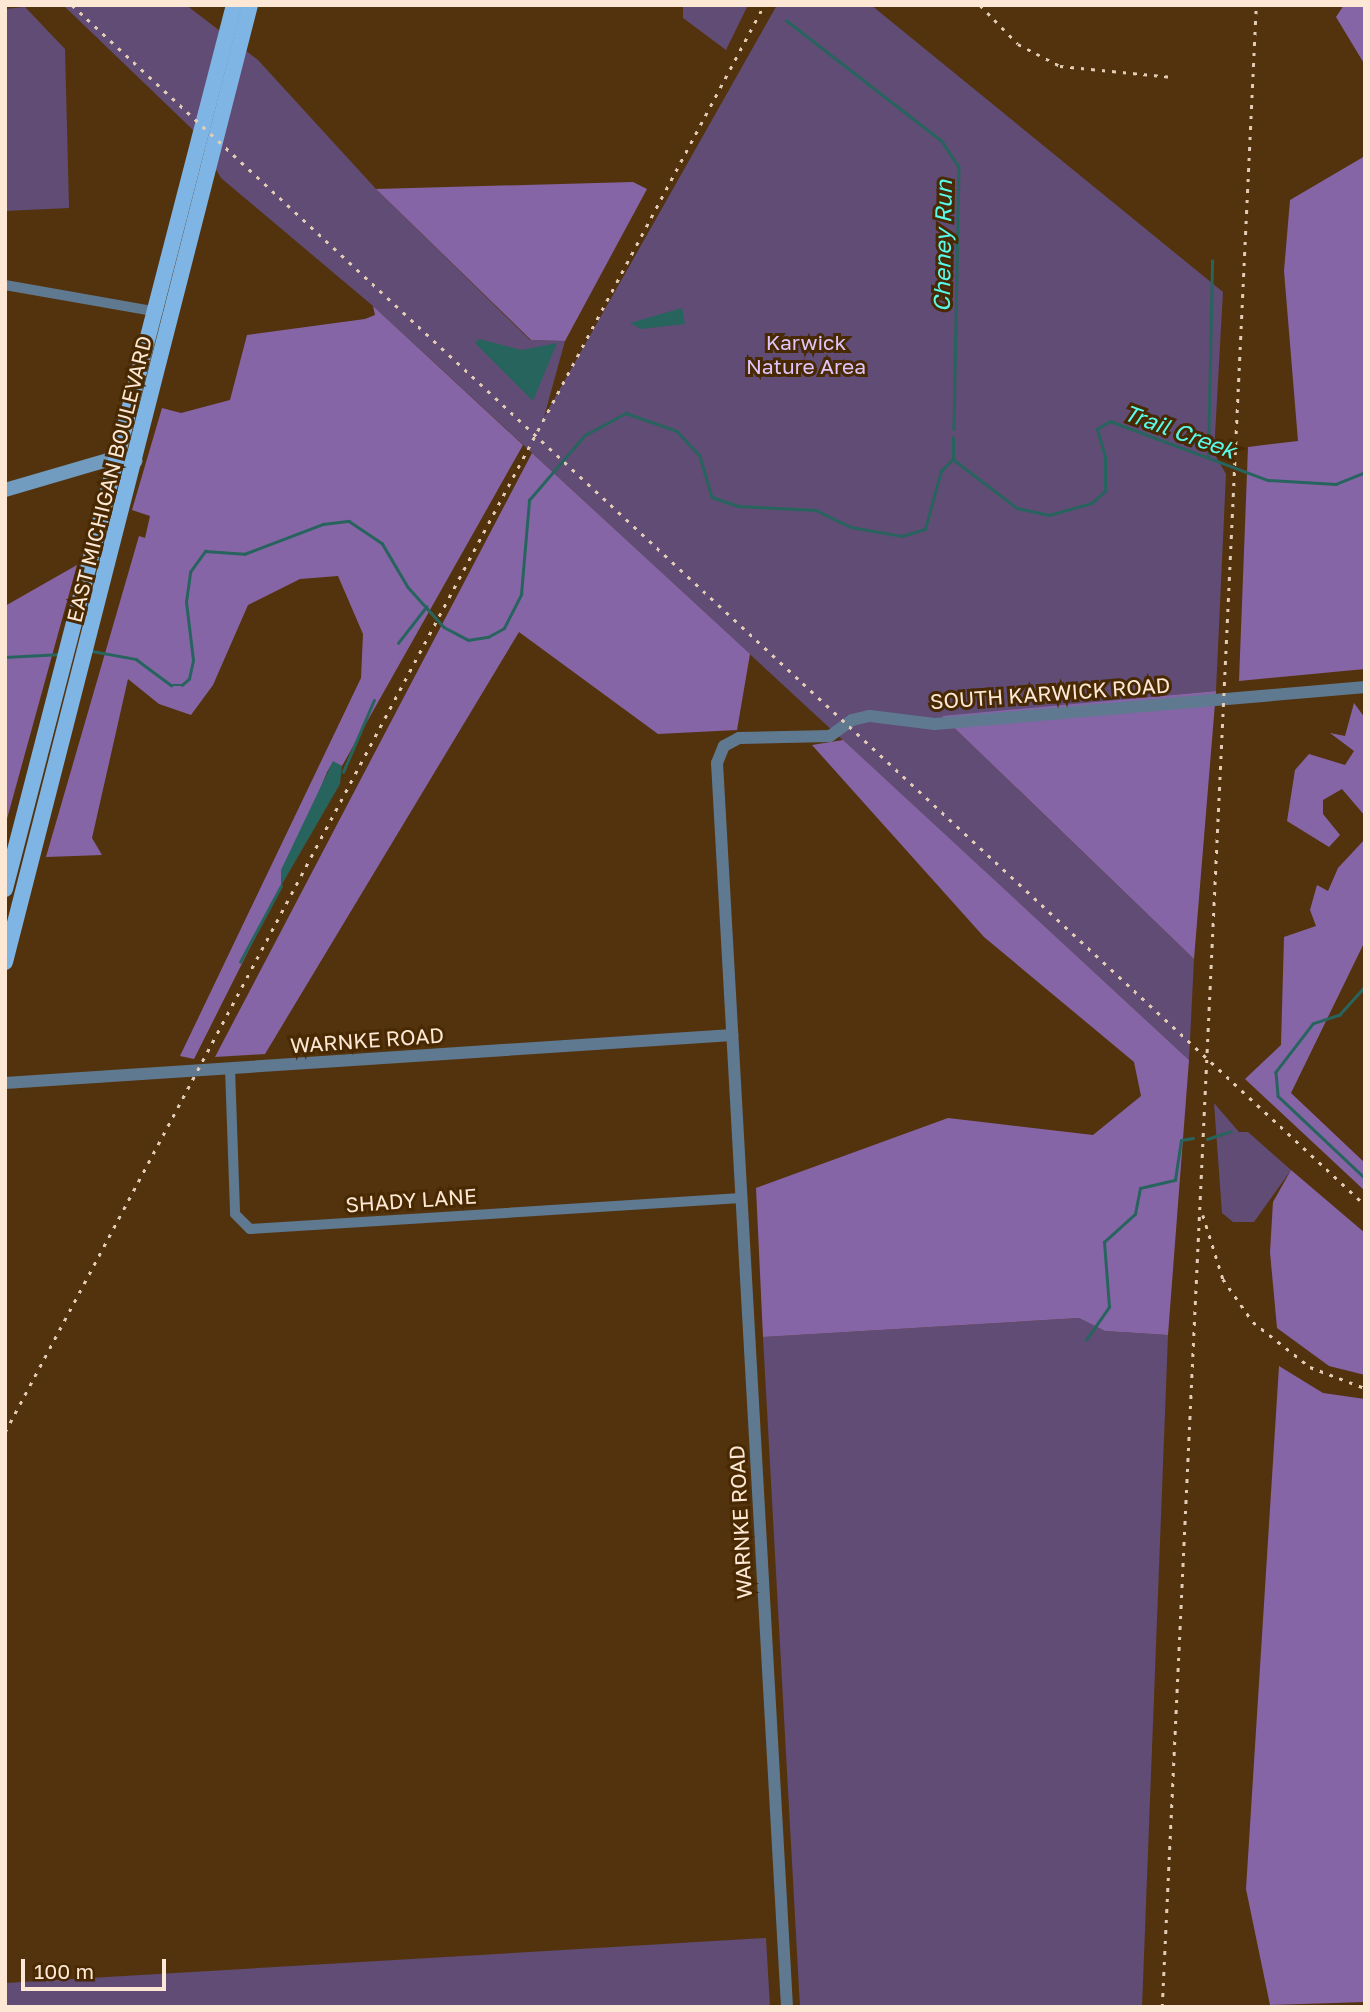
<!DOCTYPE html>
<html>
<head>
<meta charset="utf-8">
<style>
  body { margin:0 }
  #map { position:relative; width:1370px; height:2012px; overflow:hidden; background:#53330e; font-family:"Golos Text",sans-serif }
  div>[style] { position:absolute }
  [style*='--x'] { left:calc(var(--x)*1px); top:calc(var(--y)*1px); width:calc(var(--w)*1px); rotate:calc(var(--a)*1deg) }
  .green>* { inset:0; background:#604c75 }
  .forest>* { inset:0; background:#8665a7 }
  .water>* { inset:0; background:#28645e }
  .stream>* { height:2.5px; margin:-1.25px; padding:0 1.25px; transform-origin:1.25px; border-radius:1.25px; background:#28645e }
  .minor>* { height:10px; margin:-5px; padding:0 5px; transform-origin:5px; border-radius:5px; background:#5f7990 }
  .tertiary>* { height:12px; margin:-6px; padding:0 6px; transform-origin:6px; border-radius:6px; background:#5f7990 }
  .secondary>* { height:14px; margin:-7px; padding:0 7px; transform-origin:7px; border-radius:7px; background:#729bc0 }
  .primary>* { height:16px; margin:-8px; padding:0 8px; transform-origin:8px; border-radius:8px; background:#7fb5e4 }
  .rail>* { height:2.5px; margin-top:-1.25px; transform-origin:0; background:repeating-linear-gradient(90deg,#e2ccb6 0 3.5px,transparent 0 10.5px) }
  span { translate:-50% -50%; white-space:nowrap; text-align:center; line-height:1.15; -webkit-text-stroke:6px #482902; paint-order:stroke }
  .park-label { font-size:21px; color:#dec4fb }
  .street-label { font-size:21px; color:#fce8d5 }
  .water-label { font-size:23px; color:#58faeb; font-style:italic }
  .frame { position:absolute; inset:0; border:7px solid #fce8d5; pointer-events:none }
  .scale { position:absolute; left:21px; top:1959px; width:145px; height:32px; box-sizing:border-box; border:4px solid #fce8d5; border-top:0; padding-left:9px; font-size:21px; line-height:24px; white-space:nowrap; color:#fce8d5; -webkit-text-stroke:5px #482902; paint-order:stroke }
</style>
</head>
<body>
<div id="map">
  <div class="green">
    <i style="clip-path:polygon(63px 5px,186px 5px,258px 60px,376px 189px,530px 340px,565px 341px,544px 417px,777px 5px,871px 5px,1223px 292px,1214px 453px,1226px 474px,1216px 691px,943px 717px,1194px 959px,1189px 1060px,373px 306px,221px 178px,192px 129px)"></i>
    <i style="clip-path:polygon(683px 5px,748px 5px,726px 50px,683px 18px)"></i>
    <i style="clip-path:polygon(25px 7px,65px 49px,69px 208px,5px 211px,5px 9px)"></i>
    <i style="clip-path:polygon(1214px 1103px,1239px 1132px,1248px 1132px,1291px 1170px,1254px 1222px,1233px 1222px,1222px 1213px)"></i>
    <i style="clip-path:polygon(1079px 1318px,1105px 1331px,1168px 1335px,1142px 2007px,800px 2007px,763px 1337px)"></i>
    <i style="clip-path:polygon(766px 1938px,770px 2007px,5px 2007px,5px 1983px)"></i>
  </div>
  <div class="forest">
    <i style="clip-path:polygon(1344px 5px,1365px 5px,1365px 65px,1336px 17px)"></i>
    <i style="clip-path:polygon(1365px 156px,1365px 669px,1239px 681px,1248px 447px,1298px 441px,1284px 271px,1290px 200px)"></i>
    <i style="clip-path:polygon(633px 182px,647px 189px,565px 341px,531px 340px,376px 189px)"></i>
    <i style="clip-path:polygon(373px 306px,523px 445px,342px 766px,333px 762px,327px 772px,281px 886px,194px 1059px,180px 1056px,361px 678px,363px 634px,338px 576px,300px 579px,248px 605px,213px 685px,191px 715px,159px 704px,128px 679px,92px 838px,102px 855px,46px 857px,139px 536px,145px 538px,150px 516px,132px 510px,162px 408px,181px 413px,230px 400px,247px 335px,365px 319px,375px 315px)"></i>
    <i style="clip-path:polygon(532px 453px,750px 654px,737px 730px,658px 734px,519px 632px,265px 1054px,215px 1057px)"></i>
    <i style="clip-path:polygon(77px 565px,5px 826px,5px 606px)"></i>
    <i style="clip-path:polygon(1216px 691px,1194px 959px,942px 716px)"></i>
    <i style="clip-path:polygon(1354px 703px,1365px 718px,1365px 816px,1342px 789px,1323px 800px,1323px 814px,1340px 835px,1329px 847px,1287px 821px,1295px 770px,1309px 754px,1345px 765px,1354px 751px,1330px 733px,1345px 736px)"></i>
    <i style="clip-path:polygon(843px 740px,1189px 1060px,1168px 1335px,1105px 1331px,1079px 1318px,763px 1337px,756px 1188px,948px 1118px,1093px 1135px,1141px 1096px,1134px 1062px,984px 937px,812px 745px)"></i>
    <i style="clip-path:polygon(1365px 839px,1365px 941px,1291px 1093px,1365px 1163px,1365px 1191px,1245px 1079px,1281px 1045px,1284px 937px,1316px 926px,1310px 910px,1317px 885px,1328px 891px,1338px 868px)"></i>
    <i style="clip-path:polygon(1291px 1170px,1365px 1233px,1365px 1375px,1329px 1366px,1277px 1328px,1270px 1252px,1273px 1202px)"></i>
    <i style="clip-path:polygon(1279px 1366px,1323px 1393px,1365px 1399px,1365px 2002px,1270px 2005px,1246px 1889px)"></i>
  </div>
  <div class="water">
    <i style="clip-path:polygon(682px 308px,685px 324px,641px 329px,630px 323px)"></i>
    <i style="clip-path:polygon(479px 339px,521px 350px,557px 343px,533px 401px,475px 343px)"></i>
    <i style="clip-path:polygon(333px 761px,342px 766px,340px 784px,281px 886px,281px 870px)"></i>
  </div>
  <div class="stream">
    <i style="--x:786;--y:20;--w:197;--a:37.8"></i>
    <i style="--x:942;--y:141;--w:31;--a:57"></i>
    <i style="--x:959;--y:167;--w:262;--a:91.1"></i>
    <i style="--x:1208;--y:456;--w:195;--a:-88.8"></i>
    <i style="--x:953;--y:459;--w:21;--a:-90"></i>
    <i style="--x:398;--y:643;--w:46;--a:-52.1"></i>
    <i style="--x:92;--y:651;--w:45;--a:10.3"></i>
    <i style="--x:136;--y:659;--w:44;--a:36.6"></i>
    <i style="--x:171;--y:685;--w:11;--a:0"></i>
    <i style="--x:182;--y:685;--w:9;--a:-41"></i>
    <i style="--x:189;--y:679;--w:19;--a:-78"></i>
    <i style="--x:193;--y:660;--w:58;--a:-96.9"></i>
    <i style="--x:186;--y:602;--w:30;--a:-82"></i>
    <i style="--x:190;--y:572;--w:26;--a:-54"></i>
    <i style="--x:205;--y:551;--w:39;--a:4"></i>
    <i style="--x:244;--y:554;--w:85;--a:-20.8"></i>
    <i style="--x:323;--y:524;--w:26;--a:-7"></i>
    <i style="--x:349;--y:521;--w:40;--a:34"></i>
    <i style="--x:382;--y:543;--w:51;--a:59.4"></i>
    <i style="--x:408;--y:587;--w:54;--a:48"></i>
    <i style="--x:444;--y:627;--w:27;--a:28"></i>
    <i style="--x:468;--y:640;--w:20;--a:-9"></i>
    <i style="--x:488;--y:637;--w:18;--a:-29"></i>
    <i style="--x:504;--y:628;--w:38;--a:-63"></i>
    <i style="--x:521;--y:594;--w:94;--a:-85.1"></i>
    <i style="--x:529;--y:500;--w:86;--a:-49.3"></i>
    <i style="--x:585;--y:435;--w:47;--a:-28.2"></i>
    <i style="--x:626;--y:413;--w:54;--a:19.4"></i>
    <i style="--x:677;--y:431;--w:34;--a:47"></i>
    <i style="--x:700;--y:456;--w:43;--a:73.7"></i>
    <i style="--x:712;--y:497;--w:28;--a:19"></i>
    <i style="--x:738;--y:506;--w:78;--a:2.9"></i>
    <i style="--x:816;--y:510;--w:39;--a:26"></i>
    <i style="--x:851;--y:527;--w:52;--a:10"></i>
    <i style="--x:902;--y:536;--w:24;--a:-17"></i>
    <i style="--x:925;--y:529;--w:60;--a:-74.6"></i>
    <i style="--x:941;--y:471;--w:17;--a:-45"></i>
    <i style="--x:953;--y:459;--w:81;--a:37.4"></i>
    <i style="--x:1017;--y:508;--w:33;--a:12"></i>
    <i style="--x:1049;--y:515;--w:45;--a:-15.6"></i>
    <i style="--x:1092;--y:503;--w:18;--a:-43"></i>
    <i style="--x:1105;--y:491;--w:34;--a:-90"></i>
    <i style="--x:1105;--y:457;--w:29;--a:-106"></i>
    <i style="--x:1097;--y:429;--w:15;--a:-32"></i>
    <i style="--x:1110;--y:421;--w:169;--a:20.5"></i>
    <i style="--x:1268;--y:480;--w:68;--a:3.4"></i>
    <i style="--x:1336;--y:484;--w:31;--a:-22"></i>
    <i style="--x:5;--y:657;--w:56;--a:-3.1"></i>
    <i style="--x:343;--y:772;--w:78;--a:-66.7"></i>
    <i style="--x:240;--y:962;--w:86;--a:-61.7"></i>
    <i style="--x:1365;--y:987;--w:38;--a:132"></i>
    <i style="--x:1340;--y:1015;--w:28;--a:162"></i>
    <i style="--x:1313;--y:1024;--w:61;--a:127.6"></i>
    <i style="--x:1276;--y:1072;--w:24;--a:85"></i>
    <i style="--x:1278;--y:1096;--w:120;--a:43.3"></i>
    <i style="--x:1207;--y:1139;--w:25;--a:-18"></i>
    <i style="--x:1086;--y:1340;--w:40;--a:-55.1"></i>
    <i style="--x:1109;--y:1307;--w:65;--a:-94.4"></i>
    <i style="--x:1104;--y:1242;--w:42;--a:-42.1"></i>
    <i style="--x:1135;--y:1214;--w:26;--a:-79"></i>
    <i style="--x:1140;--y:1188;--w:36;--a:-13"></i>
    <i style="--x:1175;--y:1180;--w:40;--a:-81.5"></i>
    <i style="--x:1181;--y:1140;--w:12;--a:-9"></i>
  </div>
  <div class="minor">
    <i style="--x:5;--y:285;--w:155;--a:10"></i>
    <i style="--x:230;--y:1068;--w:146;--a:88"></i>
    <i style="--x:235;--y:1214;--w:21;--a:45"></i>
    <i style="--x:250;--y:1229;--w:492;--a:-3.6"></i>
  </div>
  <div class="tertiary">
    <i style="--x:5;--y:1083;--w:729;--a:-3.78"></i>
    <i style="--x:787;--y:2007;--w:1246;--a:-93.22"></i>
    <i style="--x:717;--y:763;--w:18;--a:-68"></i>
    <i style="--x:724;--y:746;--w:17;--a:-28"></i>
    <i style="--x:739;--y:738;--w:91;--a:-1.3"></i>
    <i style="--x:830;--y:736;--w:27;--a:-36"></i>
    <i style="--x:852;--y:720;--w:18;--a:-13"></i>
    <i style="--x:870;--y:716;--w:65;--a:7"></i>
    <i style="--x:935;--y:724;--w:432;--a:-4.9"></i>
  </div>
  <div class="secondary">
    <i style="--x:5;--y:490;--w:118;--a:-16.3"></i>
    <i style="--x:118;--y:457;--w:18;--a:13"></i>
  </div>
  <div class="primary">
    <i style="--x:5;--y:889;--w:913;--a:-75.48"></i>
    <i style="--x:5;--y:962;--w:988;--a:-75.64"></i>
  </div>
  <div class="rail">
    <i style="--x:72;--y:5;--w:1764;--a:42.86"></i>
    <i style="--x:980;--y:5;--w:54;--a:45.7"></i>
    <i style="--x:1018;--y:44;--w:47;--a:27.6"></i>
    <i style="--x:1060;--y:66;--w:113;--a:5.6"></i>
    <i style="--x:1203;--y:1215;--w:67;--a:72.6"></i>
    <i style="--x:1223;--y:1279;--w:52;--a:55.1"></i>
    <i style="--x:1253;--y:1322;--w:73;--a:38.3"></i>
    <i style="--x:1310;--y:1367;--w:59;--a:20.9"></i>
    <i style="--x:5;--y:1432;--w:1616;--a:-61.99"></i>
    <i style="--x:1162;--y:2007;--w:2004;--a:-87.31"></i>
  </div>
  <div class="park-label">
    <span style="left:806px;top:354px">Karwick<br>Nature Area</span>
  </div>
  <div class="street-label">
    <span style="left:109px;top:479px;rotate:-76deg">EAST MICHIGAN BOULEVARD</span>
    <span style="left:1050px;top:693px;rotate:-4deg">SOUTH KARWICK ROAD</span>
    <span style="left:367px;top:1040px;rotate:-4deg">WARNKE ROAD</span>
    <span style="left:411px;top:1200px;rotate:-4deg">SHADY LANE</span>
    <span style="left:740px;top:1522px;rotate:-93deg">WARNKE ROAD</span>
  </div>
  <div class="water-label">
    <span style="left:942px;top:246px;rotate:-89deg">Cheney Run</span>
    <span style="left:1180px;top:431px;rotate:20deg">Trail Creek</span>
  </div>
  <div class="frame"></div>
  <div class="scale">100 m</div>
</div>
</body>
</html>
